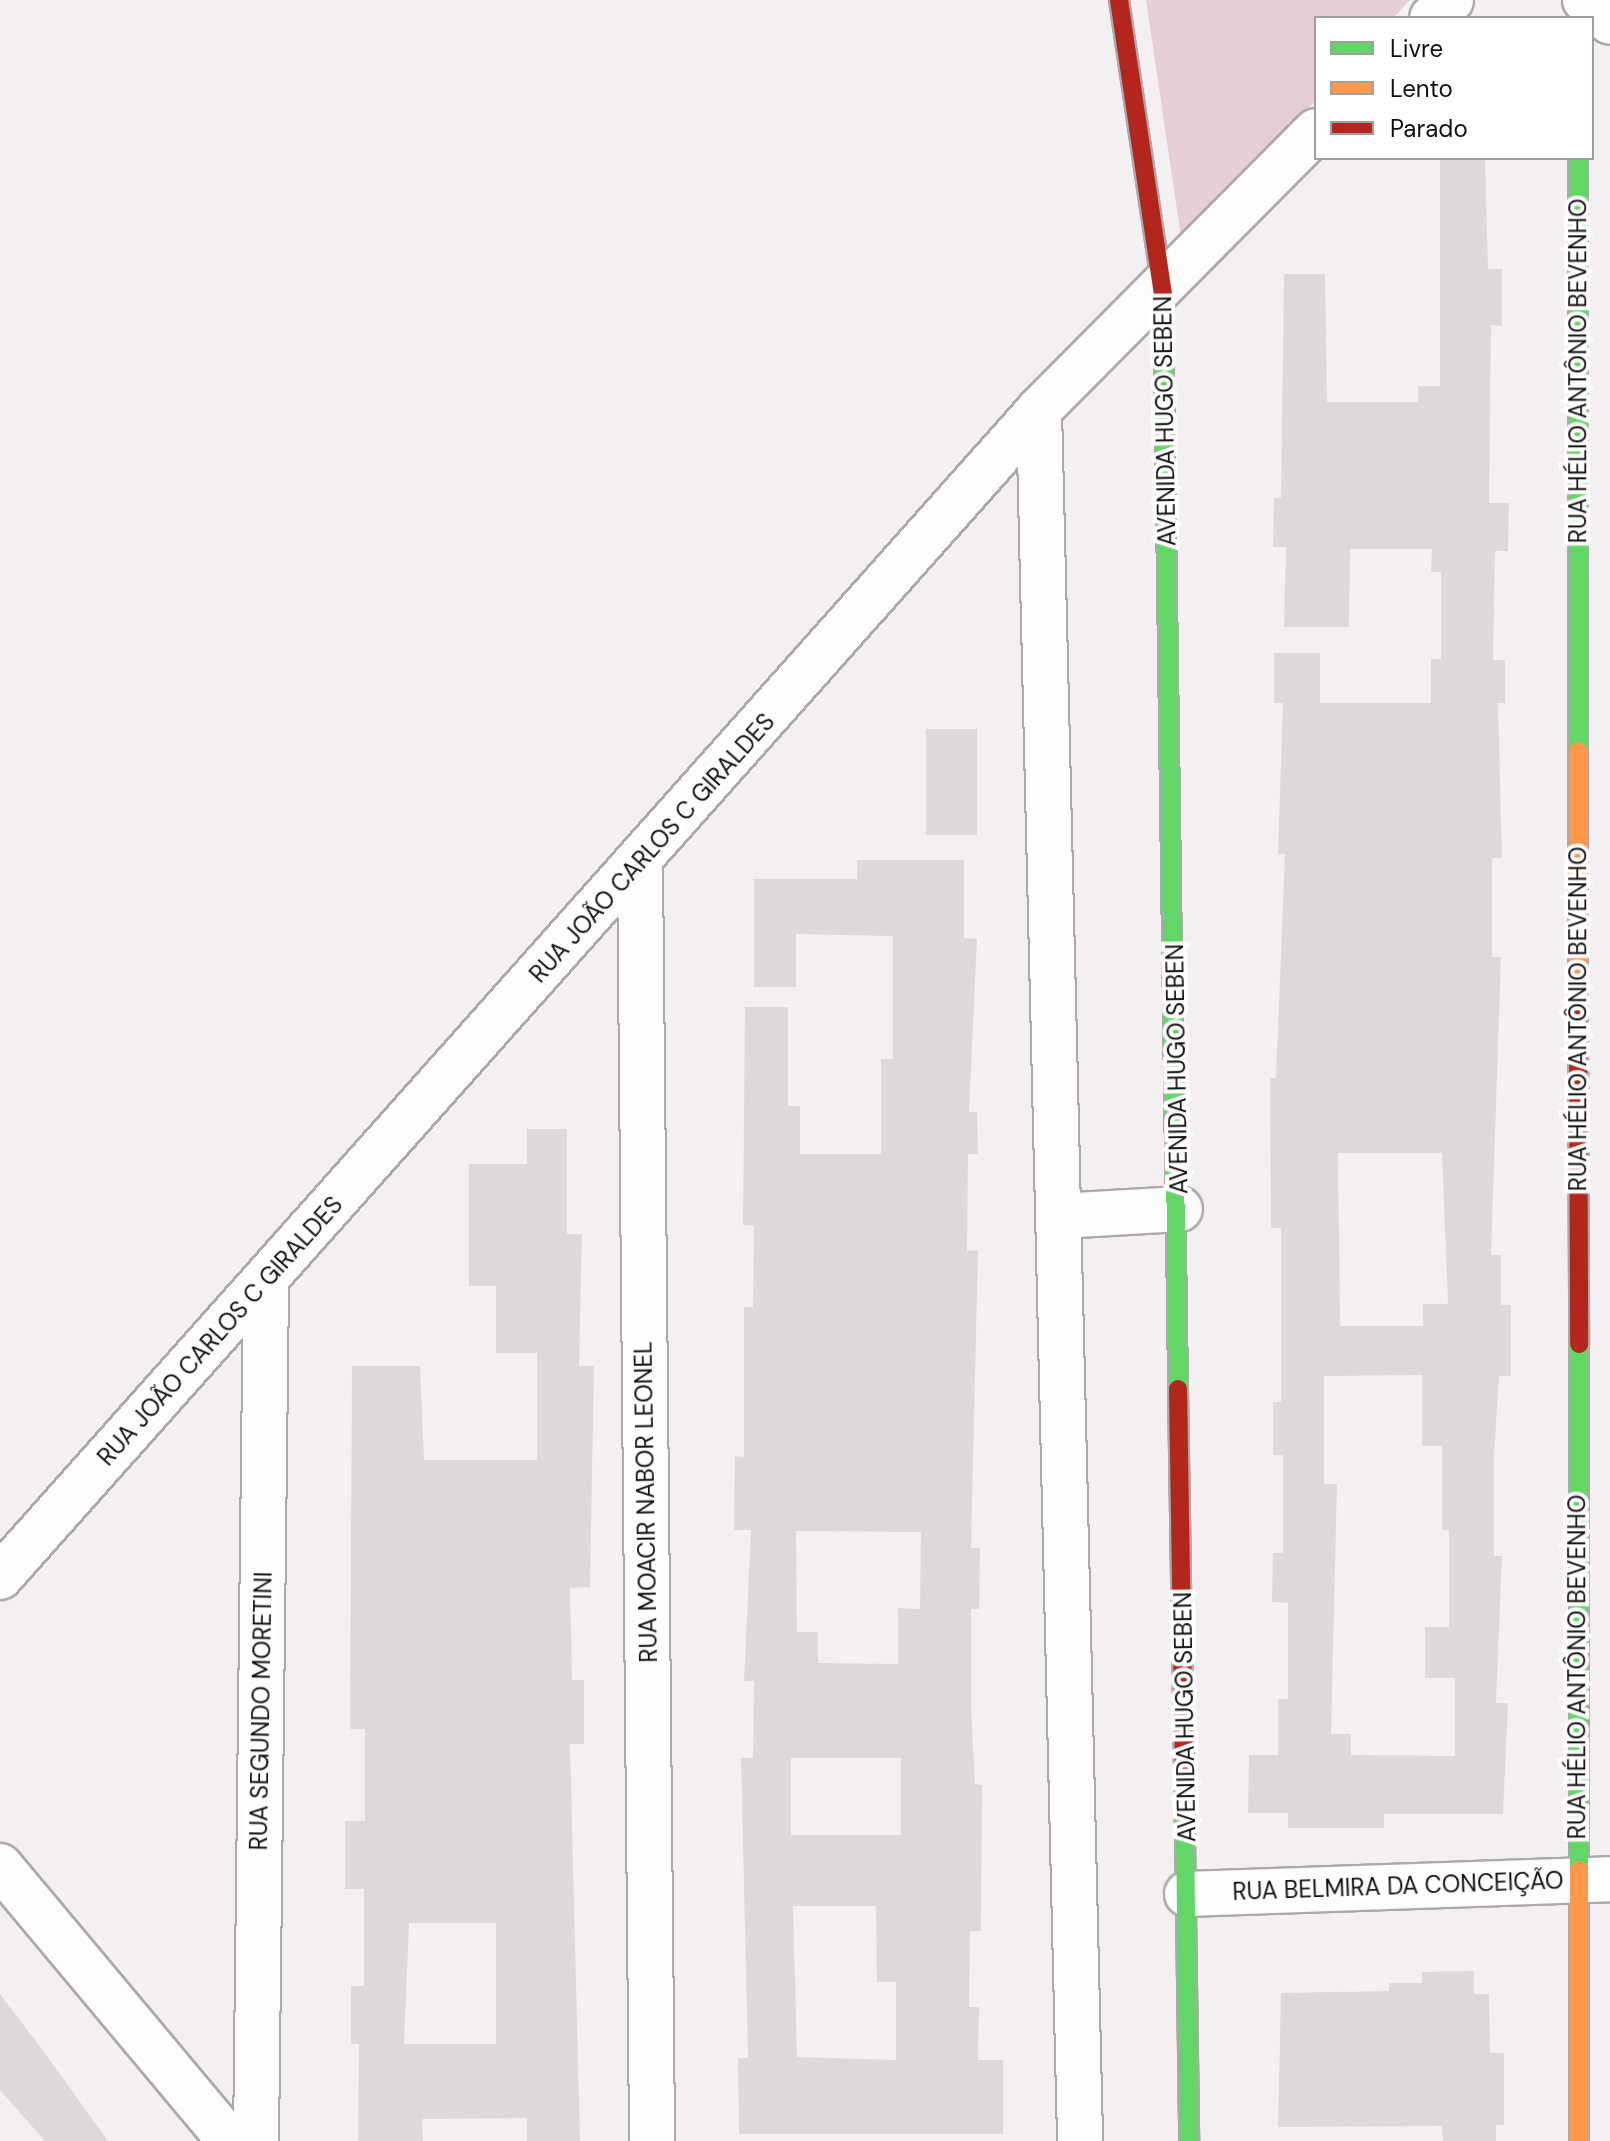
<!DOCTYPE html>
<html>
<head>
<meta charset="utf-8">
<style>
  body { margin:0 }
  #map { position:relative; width:1610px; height:2141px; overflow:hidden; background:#f4f0f2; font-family:"DM Sans",sans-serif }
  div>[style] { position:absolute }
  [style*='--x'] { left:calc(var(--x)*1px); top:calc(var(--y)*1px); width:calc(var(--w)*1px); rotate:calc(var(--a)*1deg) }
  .green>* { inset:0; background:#e5ced8 }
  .building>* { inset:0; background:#ddd9db; transform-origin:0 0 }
  .roads { filter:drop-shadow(2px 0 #aca9aa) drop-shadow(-2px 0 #aca9aa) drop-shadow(0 2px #aca9aa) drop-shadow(0 -2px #aca9aa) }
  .street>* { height:44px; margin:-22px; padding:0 22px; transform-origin:22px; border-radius:22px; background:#fdfdfd }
  .fast>* { height:18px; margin:-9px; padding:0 9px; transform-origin:9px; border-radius:9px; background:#63d668 }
  .slow>* { height:18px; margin:-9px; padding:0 9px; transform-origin:9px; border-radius:9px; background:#ff974d }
  .jam>* { height:18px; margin:-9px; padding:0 9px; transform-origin:9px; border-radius:9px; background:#b3261e }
  span { translate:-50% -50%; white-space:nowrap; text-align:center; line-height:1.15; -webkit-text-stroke:8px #fff; paint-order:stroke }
  .street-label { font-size:24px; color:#120f10 }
  .legend { position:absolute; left:1314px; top:16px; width:280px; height:144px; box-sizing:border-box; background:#fff; border:2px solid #a09f9f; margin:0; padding:10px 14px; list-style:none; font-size:24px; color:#120f10 }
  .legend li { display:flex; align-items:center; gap:16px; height:40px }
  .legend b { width:40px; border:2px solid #a09f9f }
</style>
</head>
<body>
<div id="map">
  <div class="green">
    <i style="clip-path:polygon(1146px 0,1410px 0,1393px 18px,1316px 18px,1316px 100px,1182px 244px)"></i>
  </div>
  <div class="building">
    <i style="clip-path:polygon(evenodd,1440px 158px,1485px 158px,1488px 269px,1502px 269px,1502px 326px,1491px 325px,1489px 503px,1509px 503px,1508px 551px,1495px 551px,1493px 660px,1505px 660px,1505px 703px,1498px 703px,1502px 858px,1492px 858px,1492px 957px,1501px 957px,1491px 1255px,1501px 1255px,1501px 1305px,1511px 1305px,1511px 1376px,1499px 1376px,1494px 1456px,1494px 1556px,1502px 1556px,1496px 1703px,1508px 1703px,1503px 1814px,1384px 1814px,1384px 1828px,1288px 1828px,1288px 1813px,1248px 1813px,1249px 1755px,1278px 1755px,1278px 1699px,1288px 1699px,1288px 1603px,1272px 1602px,1273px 1553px,1283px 1553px,1283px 1455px,1273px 1455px,1273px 1402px,1281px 1402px,1281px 1228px,1271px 1228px,1270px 1078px,1276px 1078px,1285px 854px,1278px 854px,1283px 703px,1274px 703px,1274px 653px,1320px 653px,1320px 703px,1431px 703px,1431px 659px,1441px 659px,1441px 572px,1431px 572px,1432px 549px,1350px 549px,1349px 627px,1284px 627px,1286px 547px,1273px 547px,1274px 498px,1281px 498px,1284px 274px,1325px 274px,1327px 402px,1418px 402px,1418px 386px,1440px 386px,1440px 158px,1338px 1153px,1442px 1153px,1448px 1304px,1423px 1304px,1423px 1326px,1340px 1326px,1338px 1153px,1440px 158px,1422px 1375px,1422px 1446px,1442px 1446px,1442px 1530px,1449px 1530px,1449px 1627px,1425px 1627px,1425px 1678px,1455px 1678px,1455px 1756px,1351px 1755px,1351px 1734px,1331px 1734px,1337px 1484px,1324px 1484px,1324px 1376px,1422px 1375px)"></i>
    <i style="left:926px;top:729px;width:51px;height:106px"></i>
    <i style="clip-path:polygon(evenodd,857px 860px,964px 860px,964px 938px,977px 939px,969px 1112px,977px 1112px,978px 1154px,968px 1154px,967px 1251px,978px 1250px,971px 1548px,980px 1548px,979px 1609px,971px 1609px,971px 1707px,975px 1784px,982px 1785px,981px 1931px,970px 1931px,969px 2007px,979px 2007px,978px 2060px,1003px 2060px,1003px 2134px,739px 2134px,738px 2058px,748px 2058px,741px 1758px,753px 1758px,754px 1681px,744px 1681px,751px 1530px,734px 1530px,735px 1456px,744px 1457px,744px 1307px,753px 1307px,754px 1226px,743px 1225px,745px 1007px,788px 1007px,788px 1106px,800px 1106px,800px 1154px,881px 1154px,881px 1059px,893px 1059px,893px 936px,796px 934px,796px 987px,754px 987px,754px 879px,857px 879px,857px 860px,796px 1531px,921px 1532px,920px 1609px,898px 1608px,898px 1664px,818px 1663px,818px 1632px,797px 1632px,796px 1531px,857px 860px,791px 1758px,901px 1758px,901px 1835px,791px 1835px,791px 1758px,857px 860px,793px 1906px,876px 1906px,877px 1982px,896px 1982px,896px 2060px,797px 2057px,793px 1906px)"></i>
    <i style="clip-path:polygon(evenodd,527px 1129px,567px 1129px,567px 1234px,582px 1234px,579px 1366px,594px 1366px,590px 1587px,570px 1588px,572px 1680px,584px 1680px,584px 1744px,570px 1744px,580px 2141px,527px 2141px,527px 2118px,422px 2119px,423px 2141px,358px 2141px,359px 2044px,351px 2044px,351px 1986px,364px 1986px,364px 1889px,345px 1889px,345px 1821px,365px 1821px,365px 1729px,350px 1729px,352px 1366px,420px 1366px,424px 1460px,537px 1460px,537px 1353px,496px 1353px,496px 1286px,469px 1286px,469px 1164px,527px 1164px,527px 1129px,409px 1923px,496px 1923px,496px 2044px,404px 2044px,409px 1923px)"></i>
    <i style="clip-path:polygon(1474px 1971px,1474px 1994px,1489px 1994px,1490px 2053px,1504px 2053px,1504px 2125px,1496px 2125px,1496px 2141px,1443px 2141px,1442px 2126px,1278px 2127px,1281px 1993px,1389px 1991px,1389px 1983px,1422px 1983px,1422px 1972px)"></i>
    <i style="clip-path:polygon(0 1994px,47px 2056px,108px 2141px,45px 2141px,0 2090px)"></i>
  </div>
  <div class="roads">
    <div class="street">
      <i style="--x:1585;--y:0;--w:33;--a:41"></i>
      <i style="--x:1432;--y:18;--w:26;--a:-43"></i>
      <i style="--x:1039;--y:410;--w:1731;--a:88.64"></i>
      <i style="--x:640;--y:863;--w:1278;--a:89.46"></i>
      <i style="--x:1060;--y:1216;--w:120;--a:-3.3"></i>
      <i style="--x:0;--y:1577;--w:1563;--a:-48.32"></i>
      <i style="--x:1039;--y:410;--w:393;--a:-45.2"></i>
      <i style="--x:0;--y:1866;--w:359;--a:50.1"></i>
      <i style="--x:1187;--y:1894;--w:423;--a:-2"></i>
      <i style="--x:256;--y:2141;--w:860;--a:-89.33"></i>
    </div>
    <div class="fast">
      <i style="--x:1578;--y:158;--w:593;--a:90"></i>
      <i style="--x:1163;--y:296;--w:1093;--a:89.21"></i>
      <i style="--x:1579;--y:1344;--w:526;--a:90"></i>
      <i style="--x:1184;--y:1767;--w:374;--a:89.2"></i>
    </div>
    <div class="slow">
      <i style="--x:1578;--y:751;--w:257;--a:90"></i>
      <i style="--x:1579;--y:1870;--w:271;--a:90"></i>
    </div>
    <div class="jam">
      <i style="--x:1119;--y:0;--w:299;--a:81.5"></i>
      <i style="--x:1578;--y:1008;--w:336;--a:89.8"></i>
      <i style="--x:1178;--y:1389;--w:378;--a:89.1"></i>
    </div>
  </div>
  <div class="street-label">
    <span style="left:1578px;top:371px;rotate:-90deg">RUA HÉLIO ANTÔNIO BEVENHO</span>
    <span style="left:1165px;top:421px;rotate:-91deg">AVENIDA HUGO SEBEN</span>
    <span style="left:652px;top:848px;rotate:-48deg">RUA JOÃO CARLOS C GIRALDES</span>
    <span style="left:1578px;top:1019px;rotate:-90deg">RUA HÉLIO ANTÔNIO BEVENHO</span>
    <span style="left:1177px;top:1069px;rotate:-91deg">AVENIDA HUGO SEBEN</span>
    <span style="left:220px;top:1331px;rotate:-48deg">RUA JOÃO CARLOS C GIRALDES</span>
    <span style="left:646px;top:1502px;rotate:-91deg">RUA MOACIR NABOR LEONEL</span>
    <span style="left:1577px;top:1667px;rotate:-90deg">RUA HÉLIO ANTÔNIO BEVENHO</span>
    <span style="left:261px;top:1711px;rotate:-89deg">RUA SEGUNDO MORETINI</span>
    <span style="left:1185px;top:1717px;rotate:-91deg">AVENIDA HUGO SEBEN</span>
    <span style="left:1398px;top:1886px;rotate:-2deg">RUA BELMIRA DA CONCEIÇÃO</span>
  </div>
  <ul class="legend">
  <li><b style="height:10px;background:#63d668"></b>Livre</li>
  <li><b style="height:10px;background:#ff974d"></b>Lento</li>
  <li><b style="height:10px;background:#b3261e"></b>Parado</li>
  </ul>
</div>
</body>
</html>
